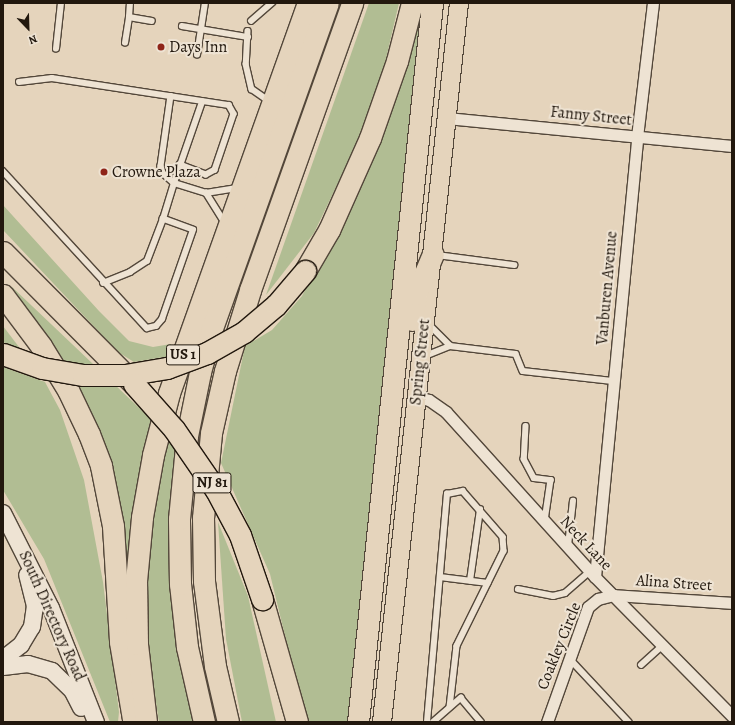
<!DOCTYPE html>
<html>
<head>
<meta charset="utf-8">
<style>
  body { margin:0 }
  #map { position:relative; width:735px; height:725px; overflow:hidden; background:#e5d4bc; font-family:Alegreya,serif }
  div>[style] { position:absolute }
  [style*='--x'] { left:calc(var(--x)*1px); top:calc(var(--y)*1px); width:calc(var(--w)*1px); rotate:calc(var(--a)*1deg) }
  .green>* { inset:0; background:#b1bd93 }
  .roads { filter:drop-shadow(1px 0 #53473a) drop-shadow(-1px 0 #53473a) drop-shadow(0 1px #53473a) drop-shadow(0 -1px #53473a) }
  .lane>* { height:5.5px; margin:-2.75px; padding:0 2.75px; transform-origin:2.75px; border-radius:2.75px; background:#eee3d3 }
  .street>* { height:11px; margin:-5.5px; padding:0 5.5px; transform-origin:5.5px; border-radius:5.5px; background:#eee3d3 }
  .secondary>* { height:16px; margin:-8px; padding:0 8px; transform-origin:8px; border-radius:8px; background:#eee3d3 }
  .primary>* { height:18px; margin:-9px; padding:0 9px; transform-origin:9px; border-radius:9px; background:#e5d4bc }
  .highway>* { height:21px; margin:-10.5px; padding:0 10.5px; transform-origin:10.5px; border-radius:10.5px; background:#e5d4bc }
  .bridges { filter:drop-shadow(1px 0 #22180e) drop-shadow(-1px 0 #22180e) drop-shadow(0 1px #22180e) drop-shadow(0 -1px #22180e) }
  .highway-bridge>* { height:21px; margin:-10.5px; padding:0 10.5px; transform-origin:10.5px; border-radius:10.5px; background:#e5d4bc }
  .dots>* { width:11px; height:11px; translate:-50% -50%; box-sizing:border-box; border:2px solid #eee3d3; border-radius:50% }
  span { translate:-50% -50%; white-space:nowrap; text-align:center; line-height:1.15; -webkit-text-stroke:4px #eee3d3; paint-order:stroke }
  .shield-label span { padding:1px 3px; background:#eee3d3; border:1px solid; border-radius:3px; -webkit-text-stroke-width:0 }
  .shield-label { font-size:15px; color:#22180e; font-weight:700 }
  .poi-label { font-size:16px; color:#22180e }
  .left { translate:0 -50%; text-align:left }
  .street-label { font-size:16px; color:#22180e }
  .frame { position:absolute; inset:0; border:4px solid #22180e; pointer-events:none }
  .north { position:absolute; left:8px; top:8px; width:40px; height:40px; -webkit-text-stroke:3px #eee3d3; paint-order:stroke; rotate:157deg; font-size:11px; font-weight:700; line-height:16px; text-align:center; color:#22180e }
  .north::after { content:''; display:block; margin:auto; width:14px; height:18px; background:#22180e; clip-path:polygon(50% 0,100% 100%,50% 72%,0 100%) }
</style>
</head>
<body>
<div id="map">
  <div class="green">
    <i style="clip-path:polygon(369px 3px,399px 3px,375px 106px,314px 233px,266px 295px)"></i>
    <i style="clip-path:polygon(421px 3px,424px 3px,351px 722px,306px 722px,270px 574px,221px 463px,245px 346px,272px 330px,302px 296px,342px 221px,413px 42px)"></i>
    <i style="clip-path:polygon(3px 205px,99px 311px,129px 341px,153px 347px,171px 344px,170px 356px,134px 362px,118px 352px,3px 230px)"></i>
    <i style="clip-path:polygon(11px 286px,154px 422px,127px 579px,118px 493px,90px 414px,60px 358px)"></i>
    <i style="clip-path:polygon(3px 326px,22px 351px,3px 342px)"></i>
    <i style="clip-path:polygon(3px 367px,45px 382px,60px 410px,84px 480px,103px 582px,119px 712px,118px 722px,110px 722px,44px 559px,3px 490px)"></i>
    <i style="clip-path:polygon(166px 438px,179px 452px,195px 722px,159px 722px,146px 638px,147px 541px)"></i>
    <i style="clip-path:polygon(218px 522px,248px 596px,276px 722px,242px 722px,226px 639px)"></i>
  </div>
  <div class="roads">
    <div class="lane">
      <i style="--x:129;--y:17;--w:14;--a:-86"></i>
      <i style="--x:251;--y:21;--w:28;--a:-41"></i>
      <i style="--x:182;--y:26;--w:67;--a:9.5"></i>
      <i style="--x:248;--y:31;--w:33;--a:93"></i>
      <i style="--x:246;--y:64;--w:26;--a:77"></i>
      <i style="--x:252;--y:89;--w:21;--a:35"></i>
      <i style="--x:125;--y:43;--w:26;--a:-81"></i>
      <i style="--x:129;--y:17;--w:23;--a:10"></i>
      <i style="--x:56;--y:49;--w:46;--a:-83.8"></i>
      <i style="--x:197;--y:55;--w:53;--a:-81.3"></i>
      <i style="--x:19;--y:82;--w:33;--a:-7"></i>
      <i style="--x:52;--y:78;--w:179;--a:8.7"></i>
      <i style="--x:229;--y:105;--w:10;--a:61"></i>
      <i style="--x:234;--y:114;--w:59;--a:108.7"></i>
      <i style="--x:215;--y:170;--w:10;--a:151"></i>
      <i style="--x:206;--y:175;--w:28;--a:-159"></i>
      <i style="--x:171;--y:96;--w:71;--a:98.1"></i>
      <i style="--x:161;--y:166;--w:7;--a:74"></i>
      <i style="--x:163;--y:173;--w:15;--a:42"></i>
      <i style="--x:174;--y:183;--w:86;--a:-70.9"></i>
      <i style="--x:3;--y:171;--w:213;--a:47.5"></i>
      <i style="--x:147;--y:328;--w:9;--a:-13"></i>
      <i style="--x:156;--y:326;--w:9;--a:-49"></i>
      <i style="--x:162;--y:319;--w:94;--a:-70.8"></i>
      <i style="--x:193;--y:230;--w:32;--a:-160"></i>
      <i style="--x:163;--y:219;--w:38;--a:-73"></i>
      <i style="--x:174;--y:183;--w:34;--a:17"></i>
      <i style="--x:224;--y:222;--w:34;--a:-122"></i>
      <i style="--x:206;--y:193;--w:31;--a:-9"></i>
      <i style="--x:437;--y:255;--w:78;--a:7.4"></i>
      <i style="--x:103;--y:283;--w:29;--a:-22"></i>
      <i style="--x:130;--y:272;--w:20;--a:-33"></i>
      <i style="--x:147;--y:261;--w:45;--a:-69.1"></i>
      <i style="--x:450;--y:346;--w:66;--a:6.9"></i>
      <i style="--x:516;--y:354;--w:18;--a:68"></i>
      <i style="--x:523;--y:371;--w:92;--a:6.3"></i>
      <i style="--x:425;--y:356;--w:27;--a:-22"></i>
      <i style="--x:450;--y:346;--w:31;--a:-135"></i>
      <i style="--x:526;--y:426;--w:33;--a:93"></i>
      <i style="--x:524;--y:459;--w:21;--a:62"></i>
      <i style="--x:534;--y:478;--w:17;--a:7"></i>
      <i style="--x:551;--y:480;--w:41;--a:98.3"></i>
      <i style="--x:568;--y:546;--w:45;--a:-83.7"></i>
      <i style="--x:440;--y:577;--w:48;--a:7.1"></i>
      <i style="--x:470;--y:581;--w:72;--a:-82"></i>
      <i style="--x:518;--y:589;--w:36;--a:11"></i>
      <i style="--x:553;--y:596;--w:12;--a:-14"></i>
      <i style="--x:565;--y:593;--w:33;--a:-41"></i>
      <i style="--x:570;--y:659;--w:86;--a:46.9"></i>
      <i style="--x:641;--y:665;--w:30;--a:-42"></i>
      <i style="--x:427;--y:722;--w:229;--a:-85"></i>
      <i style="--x:447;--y:494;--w:16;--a:-11"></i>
      <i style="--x:463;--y:491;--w:61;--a:49"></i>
      <i style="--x:503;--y:537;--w:14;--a:86"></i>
      <i style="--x:504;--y:551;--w:106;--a:116.3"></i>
      <i style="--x:457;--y:646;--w:61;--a:96.5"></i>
      <i style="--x:433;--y:722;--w:37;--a:-41"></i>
      <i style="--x:461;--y:698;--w:31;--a:50"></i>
    </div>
    <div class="street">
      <i style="--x:447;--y:118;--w:286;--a:5.6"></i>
      <i style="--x:416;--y:397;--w:13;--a:13"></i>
      <i style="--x:429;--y:400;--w:21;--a:35"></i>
      <i style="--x:446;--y:412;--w:222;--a:47.9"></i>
      <i style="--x:595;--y:577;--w:195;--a:45.4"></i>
      <i style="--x:595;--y:577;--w:442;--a:-84.5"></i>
      <i style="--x:637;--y:137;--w:135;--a:-83.2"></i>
      <i style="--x:547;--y:722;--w:122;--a:-70.4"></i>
      <i style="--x:588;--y:607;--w:13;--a:-39"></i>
      <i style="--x:598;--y:599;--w:16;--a:-15"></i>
      <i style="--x:613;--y:595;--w:119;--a:3.8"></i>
    </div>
    <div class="secondary">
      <i style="--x:3;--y:513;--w:106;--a:63.2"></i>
      <i style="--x:51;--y:608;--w:123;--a:68.5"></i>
      <i style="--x:3;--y:659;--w:23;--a:-38"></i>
      <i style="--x:21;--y:645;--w:21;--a:-59"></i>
      <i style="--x:32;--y:627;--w:21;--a:-82"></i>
      <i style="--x:35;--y:606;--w:32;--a:-104"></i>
      <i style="--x:3;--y:667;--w:25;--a:-7"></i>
      <i style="--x:28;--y:664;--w:25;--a:16"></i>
      <i style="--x:52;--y:671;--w:28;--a:44"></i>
      <i style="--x:72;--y:690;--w:20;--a:63"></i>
    </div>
    <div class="primary">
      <i style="--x:382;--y:722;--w:723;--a:-83.89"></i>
    </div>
    <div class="highway">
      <i style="--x:3;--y:252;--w:186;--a:45.2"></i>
      <i style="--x:305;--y:271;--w:48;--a:-59.7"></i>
      <i style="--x:329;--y:230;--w:101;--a:-66"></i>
      <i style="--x:370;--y:138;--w:82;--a:-70.7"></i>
      <i style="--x:397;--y:61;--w:60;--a:-75.5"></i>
      <i style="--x:3;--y:295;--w:64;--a:53.3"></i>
      <i style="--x:41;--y:346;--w:52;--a:58.5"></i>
      <i style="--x:68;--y:390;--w:49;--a:64.5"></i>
      <i style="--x:89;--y:434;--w:34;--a:69"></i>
      <i style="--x:101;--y:466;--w:61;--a:78.7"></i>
      <i style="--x:113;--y:526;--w:116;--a:86.5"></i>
      <i style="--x:120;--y:642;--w:78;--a:80.4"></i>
      <i style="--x:412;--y:320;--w:26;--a:-81"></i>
      <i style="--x:416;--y:294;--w:43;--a:-67"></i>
      <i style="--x:262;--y:599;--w:128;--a:74.1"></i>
      <i style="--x:146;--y:722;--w:79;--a:-96.6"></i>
      <i style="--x:137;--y:644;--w:63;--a:-90.9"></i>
      <i style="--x:136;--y:581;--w:64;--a:-84.6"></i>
      <i style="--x:142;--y:517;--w:63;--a:-79.9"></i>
      <i style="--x:153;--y:455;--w:64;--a:-75.5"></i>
      <i style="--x:169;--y:393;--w:414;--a:-70.4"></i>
      <i style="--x:204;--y:722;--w:77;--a:-102.8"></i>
      <i style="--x:187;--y:647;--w:63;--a:-96.3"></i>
      <i style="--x:180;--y:584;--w:65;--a:-90.9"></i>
      <i style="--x:179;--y:519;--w:83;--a:-84.5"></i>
      <i style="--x:187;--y:436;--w:65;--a:-78.5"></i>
      <i style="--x:200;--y:372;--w:42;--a:-75"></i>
      <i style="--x:211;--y:331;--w:348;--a:-70.4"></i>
      <i style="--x:228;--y:722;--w:57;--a:-103.1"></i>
      <i style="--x:215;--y:666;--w:86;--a:-97.4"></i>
      <i style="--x:204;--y:581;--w:63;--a:-90.9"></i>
      <i style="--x:203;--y:518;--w:85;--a:-84.6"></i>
      <i style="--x:211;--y:433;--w:64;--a:-77.3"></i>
      <i style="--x:225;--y:371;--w:85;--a:-72.8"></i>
      <i style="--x:250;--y:290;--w:305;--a:-70.4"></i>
      <i style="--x:358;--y:722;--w:723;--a:-84.12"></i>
    </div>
  </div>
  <div class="bridges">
    <div class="highway-bridge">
      <i style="--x:3;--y:354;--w:41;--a:19.7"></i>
      <i style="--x:42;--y:368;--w:42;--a:9.7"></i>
      <i style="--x:83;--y:375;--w:42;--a:0"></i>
      <i style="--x:125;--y:375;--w:43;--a:-9.5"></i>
      <i style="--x:167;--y:368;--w:43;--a:-20.6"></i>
      <i style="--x:207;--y:353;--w:43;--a:-29.6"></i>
      <i style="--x:244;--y:332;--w:42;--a:-40.2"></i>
      <i style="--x:276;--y:305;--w:45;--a:-49.5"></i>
      <i style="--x:134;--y:384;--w:60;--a:48.4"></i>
      <i style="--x:174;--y:429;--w:74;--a:55.5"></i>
      <i style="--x:216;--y:490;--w:51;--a:61.9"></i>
      <i style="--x:240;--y:535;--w:68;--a:71"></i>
    </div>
  </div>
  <div class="dots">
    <i style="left:161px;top:47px;background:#8f2418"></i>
    <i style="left:104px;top:172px;background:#8f2418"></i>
  </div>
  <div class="shield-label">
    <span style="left:183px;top:355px">US 1</span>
    <span style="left:212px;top:483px">NJ 81</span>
  </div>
  <div class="poi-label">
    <span class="left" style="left:169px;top:47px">Days Inn</span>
    <span class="left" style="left:112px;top:172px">Crowne Plaza</span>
  </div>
  <div class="street-label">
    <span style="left:591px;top:116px;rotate:6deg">Fanny Street</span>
    <span style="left:607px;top:288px;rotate:-85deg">Vanburen Avenue</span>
    <span style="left:420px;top:362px;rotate:-84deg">Spring Street</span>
    <span style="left:586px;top:543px;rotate:47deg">Neck Lane</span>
    <span style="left:674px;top:583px;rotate:4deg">Alina Street</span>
    <span style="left:52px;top:616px;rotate:66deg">South Directory Road</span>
    <span style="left:559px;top:646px;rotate:-68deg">Coakley Circle</span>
  </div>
  <div class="frame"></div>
  <div class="north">N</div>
</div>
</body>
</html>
